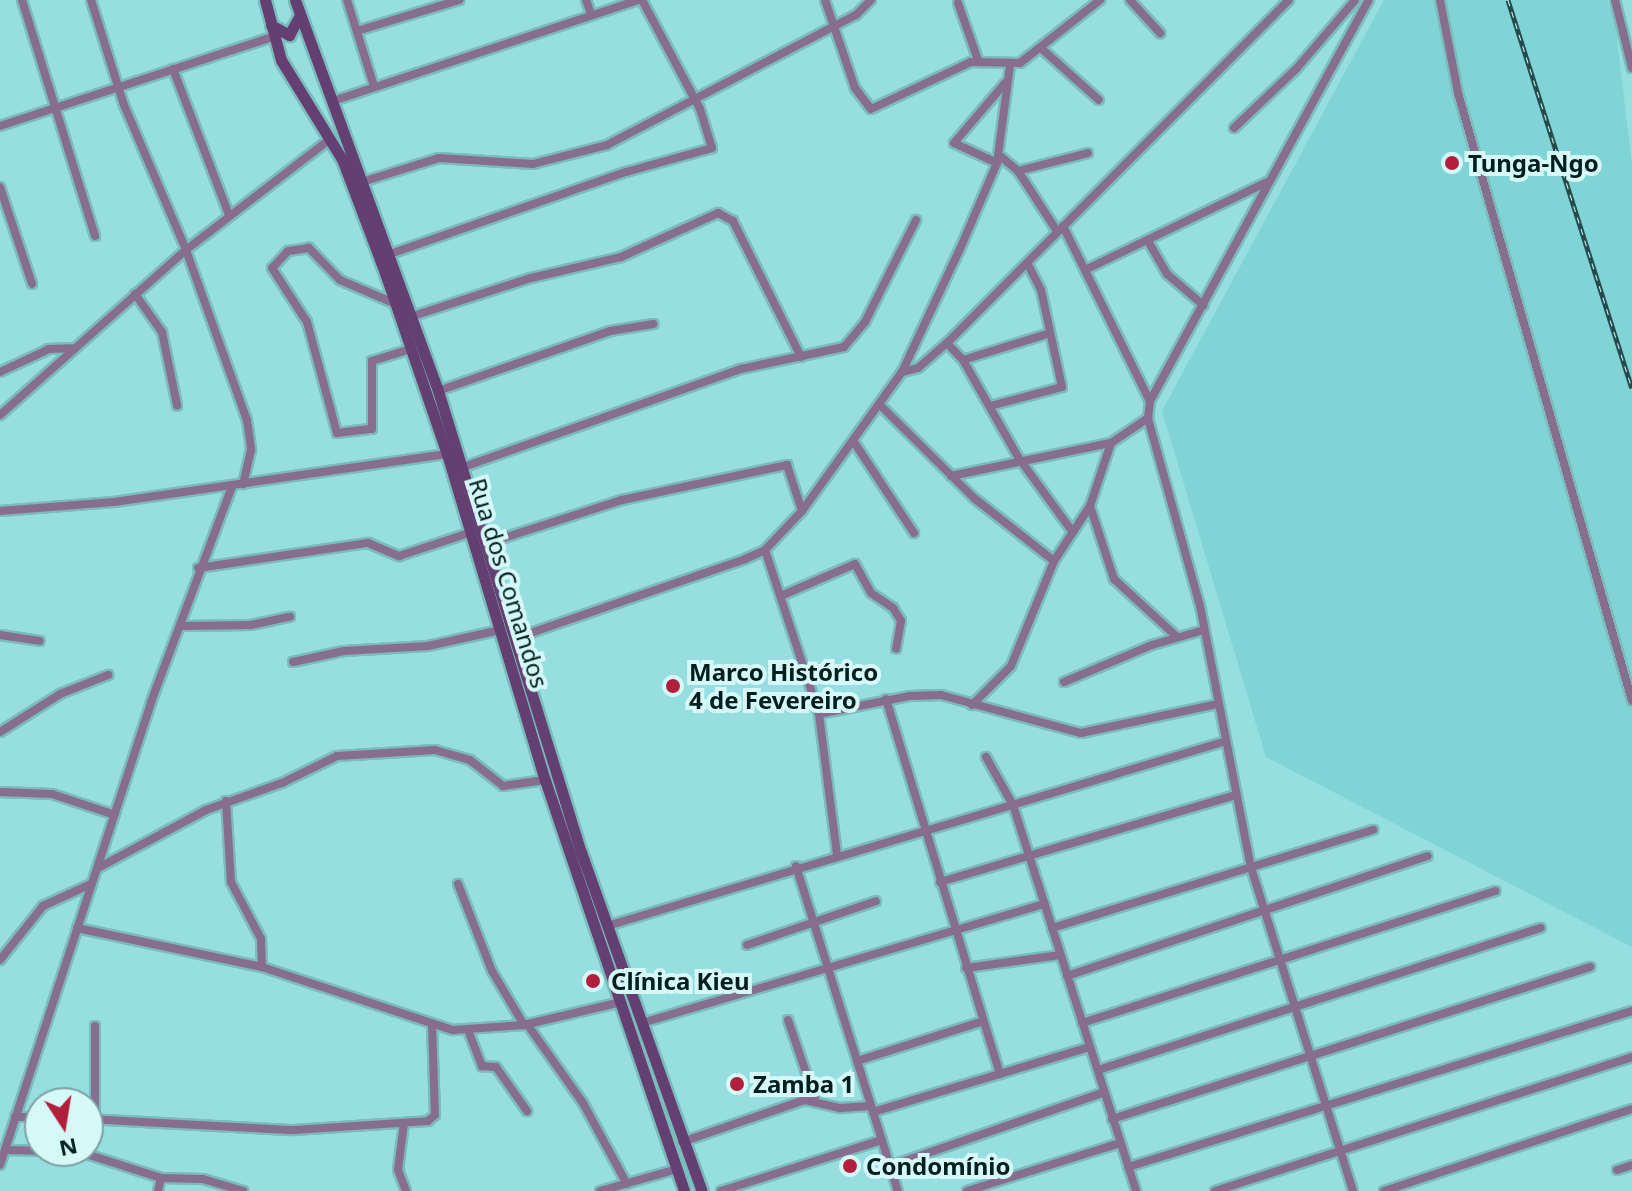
<!DOCTYPE html>
<html>
<head>
<meta charset="utf-8">
<style>
  body { margin:0 }
  #map { position:relative; width:1632px; height:1191px; overflow:hidden; background:#96dedf; font-family:"Noto Sans",sans-serif }
  div>[style] { position:absolute }
  [style*='--x'] { left:calc(var(--x)*1px); top:calc(var(--y)*1px); width:calc(var(--w)*1px); rotate:calc(var(--a)*1deg) }
  .built>* { inset:0; background:#80d4d5 }
  .roads { filter:drop-shadow(2px 0 #7bbbbc) drop-shadow(-2px 0 #7bbbbc) drop-shadow(0 2px #7bbbbc) drop-shadow(0 -2px #7bbbbc) }
  .street>* { height:8px; margin:-4px; padding:0 4px; transform-origin:4px; border-radius:4px; background:#876e91 }
  .secondary>* { height:11px; margin:-5.5px; padding:0 5.5px; transform-origin:5.5px; border-radius:5.5px; background:#643f71 }
  .rail>* { height:5px; margin-top:-2.5px; transform-origin:0; background:repeating-linear-gradient(90deg,#d5f8f8 0 6px,#244c4d 0 12px); box-sizing:border-box; border-block:2px solid #244c4d }
  .dots>* { width:22px; height:22px; translate:-50% -50%; box-sizing:border-box; border:4px solid #d5f8f8; border-radius:50% }
  span { translate:-50% -50%; white-space:nowrap; text-align:center; line-height:1.15; -webkit-text-stroke:8px #d5f8f8; paint-order:stroke }
  .poi-label { font-size:24px; color:#011e1f; font-weight:700 }
  .left { translate:0 -50%; text-align:left }
  .street-label { font-size:24px; color:#011e1f }
  .north { position:absolute; left:24px; top:1087px; width:80px; height:80px; box-sizing:border-box; background:#d5f8f8; border:2px solid #80a1a1; border-radius:50%; rotate:168deg; font-size:22px; font-weight:700; line-height:32px; text-align:center; color:#011e1f }
  .north::after { content:''; display:block; margin:auto; width:28px; height:36px; background:#b21f3d; clip-path:polygon(50% 0,100% 100%,50% 72%,0 100%) }
</style>
</head>
<body>
<div id="map">
  <div class="built">
    <i style="clip-path:polygon(1384px 0,1607px 0,1615px 22px,1632px 165px,1632px 947px,1266px 757px,1162px 411px)"></i>
  </div>
  <div class="roads">
    <div class="street">
      <i style="--x:22;--y:0;--w:247;--a:72.8"></i>
      <i style="--x:91;--y:0;--w:110;--a:72.6"></i>
      <i style="--x:124;--y:105;--w:158;--a:66.8"></i>
      <i style="--x:186;--y:250;--w:181;--a:70.3"></i>
      <i style="--x:247;--y:420;--w:30;--a:82"></i>
      <i style="--x:251;--y:450;--w:35;--a:103"></i>
      <i style="--x:347;--y:0;--w:90;--a:72.6"></i>
      <i style="--x:586;--y:0;--w:15;--a:70"></i>
      <i style="--x:825;--y:0;--w:93;--a:71.2"></i>
      <i style="--x:855;--y:88;--w:26;--a:53"></i>
      <i style="--x:871;--y:109;--w:110;--a:-25.2"></i>
      <i style="--x:971;--y:62;--w:49;--a:1.2"></i>
      <i style="--x:1020;--y:63;--w:102;--a:-38.2"></i>
      <i style="--x:1130;--y:0;--w:45;--a:47.7"></i>
      <i style="--x:1440;--y:0;--w:95;--a:79"></i>
      <i style="--x:1458;--y:93;--w:632;--a:74.03"></i>
      <i style="--x:1615;--y:0;--w:70;--a:76"></i>
      <i style="--x:958;--y:3;--w:60;--a:70.7"></i>
      <i style="--x:357;--y:31;--w:107;--a:-16.9"></i>
      <i style="--x:1042;--y:49;--w:76;--a:41.8"></i>
      <i style="--x:173;--y:69;--w:156;--a:69"></i>
      <i style="--x:333;--y:101;--w:321;--a:-18.3"></i>
      <i style="--x:0;--y:126;--w:287;--a:-18.1"></i>
      <i style="--x:1234;--y:128;--w:87;--a:-43.6"></i>
      <i style="--x:1297;--y:68;--w:89;--a:-49.5"></i>
      <i style="--x:999;--y:155;--w:25;--a:40"></i>
      <i style="--x:1018;--y:171;--w:72;--a:57"></i>
      <i style="--x:997;--y:163;--w:47;--a:-155.1"></i>
      <i style="--x:954;--y:143;--w:79;--a:-49.6"></i>
      <i style="--x:1018;--y:171;--w:72;--a:-14.4"></i>
      <i style="--x:365;--y:181;--w:77;--a:-17.3"></i>
      <i style="--x:439;--y:158;--w:94;--a:3.7"></i>
      <i style="--x:533;--y:164;--w:76;--a:-14.4"></i>
      <i style="--x:607;--y:145;--w:281;--a:-27.6"></i>
      <i style="--x:856;--y:15;--w:21;--a:-45"></i>
      <i style="--x:0;--y:187;--w:102;--a:71.7"></i>
      <i style="--x:1063;--y:226;--w:195;--a:63.6"></i>
      <i style="--x:1148;--y:241;--w:38;--a:60"></i>
      <i style="--x:1167;--y:274;--w:48;--a:40.7"></i>
      <i style="--x:390;--y:254;--w:250;--a:-19.2"></i>
      <i style="--x:626;--y:172;--w:89;--a:-15.6"></i>
      <i style="--x:712;--y:148;--w:41;--a:-107.1"></i>
      <i style="--x:700;--y:109;--w:123;--a:-118"></i>
      <i style="--x:1085;--y:270;--w:202;--a:-25.8"></i>
      <i style="--x:135;--y:294;--w:47;--a:54.6"></i>
      <i style="--x:162;--y:332;--w:75;--a:78.4"></i>
      <i style="--x:396;--y:304;--w:61;--a:-156.8"></i>
      <i style="--x:340;--y:280;--w:45;--a:-134.1"></i>
      <i style="--x:309;--y:248;--w:21;--a:172"></i>
      <i style="--x:288;--y:251;--w:23;--a:133"></i>
      <i style="--x:272;--y:268;--w:64;--a:57.1"></i>
      <i style="--x:307;--y:322;--w:115;--a:74.9"></i>
      <i style="--x:337;--y:433;--w:35;--a:-7"></i>
      <i style="--x:372;--y:429;--w:68;--a:-90"></i>
      <i style="--x:372;--y:361;--w:41;--a:-17.1"></i>
      <i style="--x:413;--y:316;--w:124;--a:-17.9"></i>
      <i style="--x:531;--y:278;--w:92;--a:-13.1"></i>
      <i style="--x:621;--y:257;--w:107;--a:-24.4"></i>
      <i style="--x:718;--y:213;--w:17;--a:28"></i>
      <i style="--x:733;--y:221;--w:152;--a:63.4"></i>
      <i style="--x:947;--y:343;--w:23;--a:47"></i>
      <i style="--x:963;--y:360;--w:112;--a:60.4"></i>
      <i style="--x:1018;--y:457;--w:92;--a:53.9"></i>
      <i style="--x:963;--y:360;--w:91;--a:-17.2"></i>
      <i style="--x:0;--y:372;--w:54;--a:-25.1"></i>
      <i style="--x:49;--y:349;--w:23;--a:-2"></i>
      <i style="--x:902;--y:372;--w:16;--a:-14"></i>
      <i style="--x:918;--y:368;--w:38;--a:-41"></i>
      <i style="--x:947;--y:343;--w:484;--a:-45.1"></i>
      <i style="--x:438;--y:391;--w:182;--a:-19.2"></i>
      <i style="--x:610;--y:331;--w:44;--a:-9.2"></i>
      <i style="--x:879;--y:404;--w:134;--a:44.7"></i>
      <i style="--x:974;--y:498;--w:102;--a:38.2"></i>
      <i style="--x:990;--y:406;--w:74;--a:-14.8"></i>
      <i style="--x:1062;--y:387;--w:99;--a:-102.2"></i>
      <i style="--x:1041;--y:290;--w:30;--a:-117"></i>
      <i style="--x:0;--y:415;--w:249;--a:-41.6"></i>
      <i style="--x:186;--y:250;--w:182;--a:-37.6"></i>
      <i style="--x:854;--y:442;--w:109;--a:56.6"></i>
      <i style="--x:464;--y:467;--w:294;--a:-19.5"></i>
      <i style="--x:741;--y:369;--w:105;--a:-12.1"></i>
      <i style="--x:844;--y:347;--w:33;--a:-50"></i>
      <i style="--x:865;--y:322;--w:114;--a:-63.4"></i>
      <i style="--x:951;--y:476;--w:163;--a:-11.7"></i>
      <i style="--x:1111;--y:443;--w:45;--a:-34"></i>
      <i style="--x:1090;--y:506;--w:77;--a:71.8"></i>
      <i style="--x:1114;--y:579;--w:84;--a:42.6"></i>
      <i style="--x:0;--y:511;--w:114;--a:-4.5"></i>
      <i style="--x:114;--y:502;--w:336;--a:-8.2"></i>
      <i style="--x:488;--y:543;--w:141;--a:-17.8"></i>
      <i style="--x:622;--y:500;--w:169;--a:-12"></i>
      <i style="--x:787;--y:465;--w:48;--a:71.9"></i>
      <i style="--x:765;--y:550;--w:173;--a:71.8"></i>
      <i style="--x:819;--y:714;--w:142;--a:82.7"></i>
      <i style="--x:198;--y:568;--w:172;--a:-8.4"></i>
      <i style="--x:368;--y:543;--w:34;--a:23"></i>
      <i style="--x:399;--y:556;--w:77;--a:-18.2"></i>
      <i style="--x:783;--y:595;--w:78;--a:-23.3"></i>
      <i style="--x:855;--y:564;--w:33;--a:61"></i>
      <i style="--x:871;--y:593;--w:27;--a:34"></i>
      <i style="--x:893;--y:608;--w:15;--a:58"></i>
      <i style="--x:901;--y:621;--w:28;--a:100"></i>
      <i style="--x:184;--y:626;--w:67;--a:-0.9"></i>
      <i style="--x:251;--y:625;--w:40;--a:-12"></i>
      <i style="--x:0;--y:635;--w:40;--a:8.5"></i>
      <i style="--x:516;--y:638;--w:242;--a:-19"></i>
      <i style="--x:745;--y:559;--w:22;--a:-24"></i>
      <i style="--x:765;--y:550;--w:54;--a:-46.5"></i>
      <i style="--x:802;--y:511;--w:171;--a:-54.3"></i>
      <i style="--x:902;--y:372;--w:136;--a:-64.8"></i>
      <i style="--x:960;--y:249;--w:94;--a:-66.7"></i>
      <i style="--x:997;--y:163;--w:98;--a:-82.4"></i>
      <i style="--x:293;--y:662;--w:52;--a:-12.2"></i>
      <i style="--x:344;--y:651;--w:84;--a:-3.4"></i>
      <i style="--x:428;--y:646;--w:74;--a:-12.5"></i>
      <i style="--x:1064;--y:682;--w:95;--a:-22.8"></i>
      <i style="--x:1152;--y:645;--w:54;--a:-16.1"></i>
      <i style="--x:886;--y:699;--w:392;--a:73.1"></i>
      <i style="--x:972;--y:705;--w:55;--a:-45"></i>
      <i style="--x:1011;--y:666;--w:113;--a:-67.7"></i>
      <i style="--x:1054;--y:561;--w:66;--a:-56.8"></i>
      <i style="--x:1090;--y:506;--w:66;--a:-71.6"></i>
      <i style="--x:819;--y:714;--w:93;--a:-11.2"></i>
      <i style="--x:910;--y:696;--w:31;--a:-2"></i>
      <i style="--x:941;--y:695;--w:145;--a:15.2"></i>
      <i style="--x:1081;--y:733;--w:139;--a:-12"></i>
      <i style="--x:0;--y:732;--w:71;--a:-32.3"></i>
      <i style="--x:60;--y:694;--w:52;--a:-21.6"></i>
      <i style="--x:986;--y:757;--w:55;--a:60.6"></i>
      <i style="--x:1013;--y:805;--w:405;--a:72.3"></i>
      <i style="--x:0;--y:792;--w:52;--a:2.2"></i>
      <i style="--x:52;--y:794;--w:66;--a:18.4"></i>
      <i style="--x:226;--y:801;--w:81;--a:86.5"></i>
      <i style="--x:231;--y:882;--w:64;--a:62.2"></i>
      <i style="--x:261;--y:939;--w:28;--a:88"></i>
      <i style="--x:796;--y:866;--w:341;--a:72.6"></i>
      <i style="--x:98;--y:868;--w:123;--a:-28.2"></i>
      <i style="--x:206;--y:810;--w:81;--a:-19.6"></i>
      <i style="--x:282;--y:783;--w:61;--a:-26.1"></i>
      <i style="--x:337;--y:756;--w:98;--a:-3.5"></i>
      <i style="--x:435;--y:750;--w:36;--a:16"></i>
      <i style="--x:470;--y:760;--w:42;--a:38.2"></i>
      <i style="--x:503;--y:786;--w:42;--a:-8.1"></i>
      <i style="--x:940;--y:882;--w:308;--a:-16.4"></i>
      <i style="--x:458;--y:884;--w:93;--a:68.7"></i>
      <i style="--x:492;--y:971;--w:63;--a:59.3"></i>
      <i style="--x:607;--y:926;--w:643;--a:-16.63"></i>
      <i style="--x:77;--y:928;--w:189;--a:11.9"></i>
      <i style="--x:262;--y:967;--w:201;--a:18.3"></i>
      <i style="--x:453;--y:1030;--w:71;--a:-4"></i>
      <i style="--x:524;--y:1025;--w:100;--a:-13.3"></i>
      <i style="--x:1052;--y:928;--w:336;--a:-17"></i>
      <i style="--x:747;--y:945;--w:136;--a:-18.8"></i>
      <i style="--x:0;--y:960;--w:69;--a:-51.5"></i>
      <i style="--x:43;--y:906;--w:53;--a:-24.6"></i>
      <i style="--x:966;--y:968;--w:95;--a:-7.9"></i>
      <i style="--x:1067;--y:976;--w:380;--a:-18.4"></i>
      <i style="--x:788;--y:1020;--w:83;--a:71.1"></i>
      <i style="--x:642;--y:1023;--w:420;--a:-16.5"></i>
      <i style="--x:1082;--y:1023;--w:434;--a:-17.7"></i>
      <i style="--x:527;--y:1024;--w:97;--a:54.7"></i>
      <i style="--x:583;--y:1103;--w:92;--a:61.5"></i>
      <i style="--x:468;--y:1030;--w:39;--a:69"></i>
      <i style="--x:482;--y:1066;--w:14;--a:4"></i>
      <i style="--x:496;--y:1067;--w:54;--a:54.8"></i>
      <i style="--x:857;--y:1061;--w:130;--a:-17.5"></i>
      <i style="--x:1098;--y:1070;--w:465;--a:-17.8"></i>
      <i style="--x:873;--y:1112;--w:226;--a:-16.7"></i>
      <i style="--x:15;--y:1117;--w:25;--a:0"></i>
      <i style="--x:88;--y:1119;--w:206;--a:3.1"></i>
      <i style="--x:294;--y:1130;--w:134;--a:-3.8"></i>
      <i style="--x:428;--y:1121;--w:9;--a:-41"></i>
      <i style="--x:435;--y:1115;--w:89;--a:-91.9"></i>
      <i style="--x:95;--y:1119;--w:93;--a:-90"></i>
      <i style="--x:1112;--y:1119;--w:502;--a:-17.64"></i>
      <i style="--x:404;--y:1123;--w:47;--a:97.3"></i>
      <i style="--x:398;--y:1170;--w:22;--a:69"></i>
      <i style="--x:682;--y:1142;--w:130;--a:-18.9"></i>
      <i style="--x:805;--y:1100;--w:36;--a:13"></i>
      <i style="--x:840;--y:1108;--w:30;--a:-4"></i>
      <i style="--x:5;--y:1150;--w:44;--a:1.3"></i>
      <i style="--x:77;--y:1151;--w:88;--a:17.8"></i>
      <i style="--x:161;--y:1178;--w:42;--a:1.4"></i>
      <i style="--x:203;--y:1179;--w:42;--a:16.7"></i>
      <i style="--x:0;--y:1165;--w:487;--a:-71.9"></i>
      <i style="--x:151;--y:702;--w:231;--a:-69.4"></i>
      <i style="--x:890;--y:1166;--w:227;--a:-19"></i>
      <i style="--x:1128;--y:1167;--w:528;--a:-17.2"></i>
      <i style="--x:1617;--y:1170;--w:16;--a:-18"></i>
      <i style="--x:158;--y:1191;--w:13;--a:-77"></i>
      <i style="--x:600;--y:1191;--w:80;--a:-15.9"></i>
      <i style="--x:721;--y:1191;--w:169;--a:-17.6"></i>
      <i style="--x:967;--y:1191;--w:160;--a:-17.4"></i>
      <i style="--x:1215;--y:1191;--w:438;--a:-17.8"></i>
      <i style="--x:1353;--y:1191;--w:339;--a:-107.5"></i>
      <i style="--x:1251;--y:868;--w:267;--a:-101"></i>
      <i style="--x:1200;--y:606;--w:195;--a:-105.5"></i>
      <i style="--x:1148;--y:418;--w:17;--a:-83"></i>
      <i style="--x:1150;--y:401;--w:457;--a:-61.4"></i>
      <i style="--x:1384;--y:1191;--w:261;--a:-18.3"></i>
    </div>
    <div class="secondary">
      <i style="--x:265;--y:0;--w:62;--a:75.1"></i>
      <i style="--x:281;--y:60;--w:116;--a:58.4"></i>
      <i style="--x:342;--y:159;--w:122;--a:69.3"></i>
      <i style="--x:385;--y:273;--w:191;--a:71.1"></i>
      <i style="--x:447;--y:454;--w:340;--a:73.3"></i>
      <i style="--x:545;--y:780;--w:434;--a:71.3"></i>
      <i style="--x:295;--y:0;--w:416;--a:69.9"></i>
      <i style="--x:438;--y:391;--w:483;--a:72.8"></i>
      <i style="--x:581;--y:852;--w:360;--a:70.4"></i>
      <i style="--x:271;--y:25;--w:21;--a:29"></i>
      <i style="--x:289;--y:35;--w:23;--a:-61"></i>
    </div>
  </div>
  <div class="rail">
    <i style="--x:1508;--y:0;--w:407;--a:72.3"></i>
  </div>
  <div class="dots">
    <i style="left:1452px;top:163px;background:#b21f3d"></i>
    <i style="left:673px;top:686px;background:#b21f3d"></i>
    <i style="left:593px;top:981px;background:#b21f3d"></i>
    <i style="left:737px;top:1084px;background:#b21f3d"></i>
    <i style="left:850px;top:1166px;background:#b21f3d"></i>
  </div>
  <div class="poi-label">
    <span class="left" style="left:1468px;top:163px">Tunga-Ngo</span>
    <span class="left" style="left:689px;top:686px">Marco Histórico<br>4 de Fevereiro</span>
    <span class="left" style="left:611px;top:981px">Clínica Kieu</span>
    <span class="left" style="left:753px;top:1084px">Zamba 1</span>
    <span class="left" style="left:866px;top:1166px">Condomínio</span>
  </div>
  <div class="street-label">
    <span style="left:509px;top:583px;rotate:73deg">Rua dos Comandos</span>
  </div>
  <div class="north">N</div>
</div>
</body>
</html>
